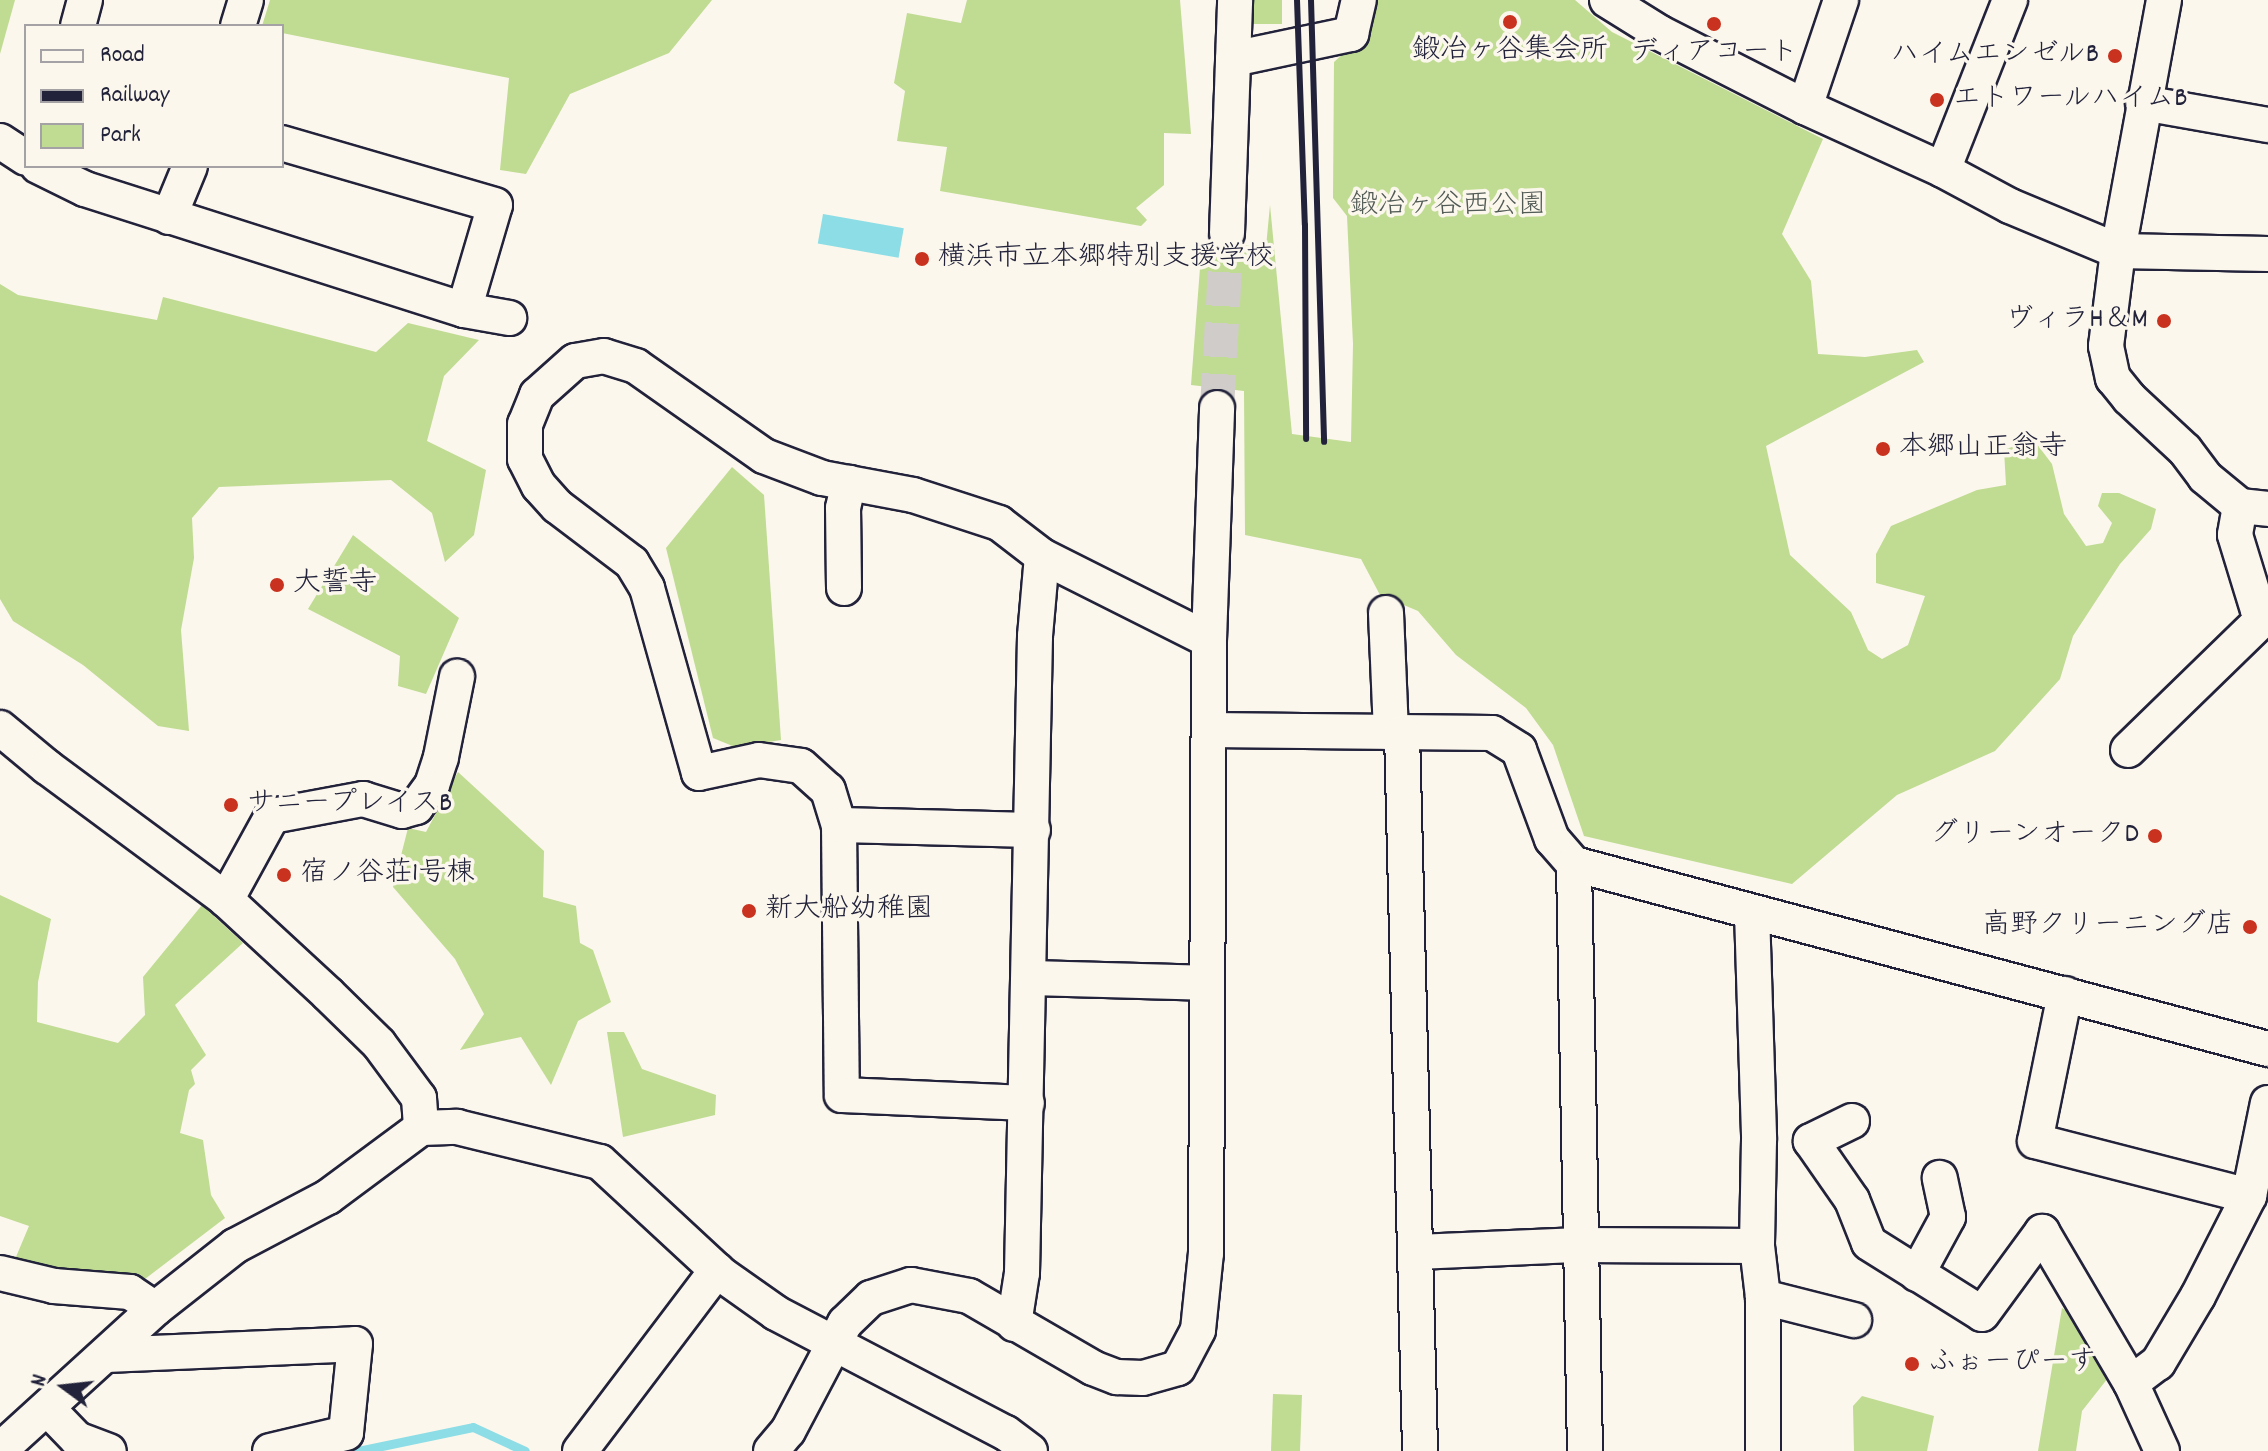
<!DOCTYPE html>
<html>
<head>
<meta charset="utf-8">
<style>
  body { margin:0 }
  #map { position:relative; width:2268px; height:1451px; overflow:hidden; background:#fbf7ec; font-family:Dekko,"Klee One",sans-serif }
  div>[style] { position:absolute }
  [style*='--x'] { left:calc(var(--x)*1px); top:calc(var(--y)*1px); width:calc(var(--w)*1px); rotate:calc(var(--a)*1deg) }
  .green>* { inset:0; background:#c0db92; transform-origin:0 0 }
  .water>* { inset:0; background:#8cdde6; transform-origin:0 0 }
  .stream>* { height:9px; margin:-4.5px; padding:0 4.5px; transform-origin:4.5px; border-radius:4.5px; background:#8cdde6 }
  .minor-tunnel>* { height:34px; margin-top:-17px; transform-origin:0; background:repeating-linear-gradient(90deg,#d0ccc9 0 34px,transparent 0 51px) }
  .roads { filter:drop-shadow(2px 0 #22223b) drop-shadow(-2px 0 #22223b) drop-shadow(0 2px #22223b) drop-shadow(0 -2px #22223b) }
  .minor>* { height:34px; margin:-17px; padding:0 17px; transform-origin:17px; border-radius:17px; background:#fbf7ec }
  .rail>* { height:6px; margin:-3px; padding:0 3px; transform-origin:3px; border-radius:3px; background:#22223b }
  .dots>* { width:22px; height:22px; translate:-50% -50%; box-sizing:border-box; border:4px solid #fbf7ec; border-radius:50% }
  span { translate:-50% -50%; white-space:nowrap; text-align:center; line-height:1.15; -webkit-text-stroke:7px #fbf7ec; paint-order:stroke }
  .poi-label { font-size:28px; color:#22223b }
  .right { translate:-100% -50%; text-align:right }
  .left { translate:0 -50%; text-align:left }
  .park-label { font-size:28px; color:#515a55 }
  .legend { position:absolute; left:24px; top:24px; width:260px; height:144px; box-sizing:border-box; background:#fbf7ec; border:2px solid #a4a2a5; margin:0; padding:10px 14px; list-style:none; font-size:24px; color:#22223b }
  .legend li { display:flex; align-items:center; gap:16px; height:40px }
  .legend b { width:40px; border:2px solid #a4a2a5 }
  .north { position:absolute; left:24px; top:1347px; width:80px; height:80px; -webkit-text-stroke:6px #fbf7ec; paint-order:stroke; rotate:285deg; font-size:22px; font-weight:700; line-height:32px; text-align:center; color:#22223b }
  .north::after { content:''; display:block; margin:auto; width:28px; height:36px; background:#22223b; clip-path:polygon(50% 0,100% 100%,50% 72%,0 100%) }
</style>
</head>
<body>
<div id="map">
  <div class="green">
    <i style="clip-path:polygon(0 0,15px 0,0 54px)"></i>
    <i style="clip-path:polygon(270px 0,712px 0,669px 53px,570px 94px,526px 174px,500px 170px,509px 78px,282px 33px,282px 26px,262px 26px)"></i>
    <i style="clip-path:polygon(967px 0,1180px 0,1191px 134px,1164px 133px,1164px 185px,1136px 208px,1147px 220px,1141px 226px,940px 191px,947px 147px,897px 141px,905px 91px,894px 83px,907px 13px,961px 23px)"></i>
    <i style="left:1245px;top:0;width:37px;height:24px"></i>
    <i style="clip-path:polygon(1376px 0,1575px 0,1612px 32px,1823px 139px,1782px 234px,1811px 281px,1818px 354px,1865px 357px,1917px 350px,1924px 362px,1766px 446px,1790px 555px,1851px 612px,1868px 650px,1882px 659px,1908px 645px,1925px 596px,1876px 583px,1876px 554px,1891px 526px,1977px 490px,2006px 485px,2004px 450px,2033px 439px,2052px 464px,2064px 514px,2086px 546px,2103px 543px,2112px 523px,2098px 506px,2102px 493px,2119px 493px,2156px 509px,2151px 529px,2120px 564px,2073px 636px,2060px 679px,1995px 751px,1897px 795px,1792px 884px,1584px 836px,1553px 745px,1526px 708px,1456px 655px,1418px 611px,1380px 595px,1361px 559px,1245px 535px,1244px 391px,1191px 385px,1202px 242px,1266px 247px,1270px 205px,1292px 434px,1351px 442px,1353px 344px,1347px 216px,1333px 198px,1334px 62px,1365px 34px)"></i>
    <i style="clip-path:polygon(0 284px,18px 295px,157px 320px,163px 297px,376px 352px,408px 323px,479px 340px,444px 376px,427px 441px,486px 470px,474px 535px,445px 562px,432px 513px,391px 480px,219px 487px,192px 518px,194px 558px,181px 630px,189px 731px,158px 726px,83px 665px,13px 621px,0 599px)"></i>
    <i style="clip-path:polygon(732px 467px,764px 495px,781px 740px,735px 747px,713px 738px,666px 548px)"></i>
    <i style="clip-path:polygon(353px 535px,459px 618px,426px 694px,398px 686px,400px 656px,308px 609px)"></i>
    <i style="clip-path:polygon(458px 772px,544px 851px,543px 897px,576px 906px,580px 943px,593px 950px,611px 1002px,578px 1021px,551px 1085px,521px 1037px,460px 1050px,484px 1014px,455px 959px,393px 887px,408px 828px,426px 832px)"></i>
    <i style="clip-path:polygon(0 895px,51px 919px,38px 982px,37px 1022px,118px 1043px,145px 1015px,143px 977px,202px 905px,243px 943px,175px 1005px,206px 1055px,191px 1070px,195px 1084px,189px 1090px,180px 1133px,203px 1140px,211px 1195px,225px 1218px,141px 1282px,13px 1264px,29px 1226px,0 1216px)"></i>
    <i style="clip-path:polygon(607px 1032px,624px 1032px,642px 1069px,716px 1095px,715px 1115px,623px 1137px)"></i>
    <i style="clip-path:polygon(2062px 1308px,2080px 1319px,2108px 1378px,2082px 1411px,2076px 1451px,2038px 1451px)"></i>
    <i style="left:1273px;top:1394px;width:29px;height:57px;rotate:2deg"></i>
    <i style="clip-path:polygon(1862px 1396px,1934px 1416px,1927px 1451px,1854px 1451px,1853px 1406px)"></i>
  </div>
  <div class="water">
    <i style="left:823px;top:214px;width:82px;height:30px;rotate:10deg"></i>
  </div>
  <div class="stream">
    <i style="--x:358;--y:1451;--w:117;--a:-11.8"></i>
    <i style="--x:473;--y:1427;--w:57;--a:24.8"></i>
  </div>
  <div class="minor-tunnel">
    <i style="--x:1217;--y:408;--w:175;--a:-86.7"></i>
  </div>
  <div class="roads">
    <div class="minor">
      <i style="--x:1607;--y:0;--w:62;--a:31.9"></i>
      <i style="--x:1660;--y:33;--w:163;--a:27"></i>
      <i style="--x:1805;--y:107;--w:152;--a:24.5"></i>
      <i style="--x:1943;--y:170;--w:76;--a:28.2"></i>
      <i style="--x:2010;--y:206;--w:117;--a:22.6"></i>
      <i style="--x:2118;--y:251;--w:150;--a:1.1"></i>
      <i style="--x:2164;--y:0;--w:255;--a:100.4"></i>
      <i style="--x:2118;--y:251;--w:96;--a:97.2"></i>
      <i style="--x:2106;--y:346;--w:33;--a:78"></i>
      <i style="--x:2113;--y:378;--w:26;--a:51"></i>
      <i style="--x:2129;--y:398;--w:76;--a:42.9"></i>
      <i style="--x:2185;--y:450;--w:34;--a:53"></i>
      <i style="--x:2205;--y:477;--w:45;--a:39.6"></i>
      <i style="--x:2240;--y:506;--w:29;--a:100"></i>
      <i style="--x:2235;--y:535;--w:78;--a:73"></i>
      <i style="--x:2258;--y:610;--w:12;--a:31"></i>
      <i style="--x:78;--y:26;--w:27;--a:-75"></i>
      <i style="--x:238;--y:26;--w:27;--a:-73"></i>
      <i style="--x:1233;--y:59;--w:121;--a:-12"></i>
      <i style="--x:1351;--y:34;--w:35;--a:-77"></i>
      <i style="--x:2143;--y:103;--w:127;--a:10"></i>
      <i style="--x:1805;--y:107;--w:113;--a:-71.4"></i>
      <i style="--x:0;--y:141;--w:31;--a:33"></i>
      <i style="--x:38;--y:166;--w:52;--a:26.1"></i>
      <i style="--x:85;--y:189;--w:398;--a:17.7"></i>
      <i style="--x:464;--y:310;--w:109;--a:-73.6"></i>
      <i style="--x:495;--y:205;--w:222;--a:-163.8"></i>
      <i style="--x:1943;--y:170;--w:183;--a:-68.5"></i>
      <i style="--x:169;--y:217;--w:55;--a:-67.6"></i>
      <i style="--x:1227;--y:233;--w:233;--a:-88"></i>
      <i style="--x:464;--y:310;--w:46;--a:10.1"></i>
      <i style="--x:2240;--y:506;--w:28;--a:6"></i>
      <i style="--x:844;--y:588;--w:80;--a:-90.7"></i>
      <i style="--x:843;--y:508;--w:26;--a:-77"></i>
      <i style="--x:1386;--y:613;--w:120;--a:87.6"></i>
      <i style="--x:1209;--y:640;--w:232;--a:-88"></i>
      <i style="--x:0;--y:728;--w:61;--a:39.7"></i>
      <i style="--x:47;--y:767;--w:219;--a:36.5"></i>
      <i style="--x:223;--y:897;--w:143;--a:42.7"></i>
      <i style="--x:328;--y:994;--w:71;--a:44.4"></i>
      <i style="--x:379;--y:1044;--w:67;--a:53.5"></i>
      <i style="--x:419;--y:1098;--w:30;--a:86"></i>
      <i style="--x:1209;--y:730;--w:283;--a:0.6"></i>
      <i style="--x:1492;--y:733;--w:32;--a:32"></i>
      <i style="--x:1519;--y:750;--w:95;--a:69.7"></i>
      <i style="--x:1552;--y:839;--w:33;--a:49"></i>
      <i style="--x:1574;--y:864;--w:718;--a:14.93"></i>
      <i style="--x:1402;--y:733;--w:718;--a:88.56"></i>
      <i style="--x:2128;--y:750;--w:194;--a:-44.2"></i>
      <i style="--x:839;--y:825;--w:270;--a:89.4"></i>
      <i style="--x:842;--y:1095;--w:185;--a:2.5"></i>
      <i style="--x:1574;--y:864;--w:587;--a:88.93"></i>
      <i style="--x:226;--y:900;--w:96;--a:-61.3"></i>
      <i style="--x:272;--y:816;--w:93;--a:-10.6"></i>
      <i style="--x:363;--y:799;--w:41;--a:17.1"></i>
      <i style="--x:402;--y:811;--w:15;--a:-16"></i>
      <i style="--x:416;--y:807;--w:27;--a:-54"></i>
      <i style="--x:432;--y:785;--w:29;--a:-72"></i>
      <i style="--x:441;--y:757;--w:82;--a:-78.7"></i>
      <i style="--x:1752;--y:912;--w:228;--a:88.2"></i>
      <i style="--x:1759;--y:1140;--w:106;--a:91.1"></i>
      <i style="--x:1757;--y:1246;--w:51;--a:83.3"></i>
      <i style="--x:1763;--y:1297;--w:154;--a:90"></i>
      <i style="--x:1030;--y:978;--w:175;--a:1.6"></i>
      <i style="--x:2065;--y:994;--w:150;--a:101.5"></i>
      <i style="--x:2035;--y:1141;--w:221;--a:14.4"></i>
      <i style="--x:1852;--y:1121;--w:46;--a:154"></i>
      <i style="--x:1811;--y:1141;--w:72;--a:55.2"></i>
      <i style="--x:1852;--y:1200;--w:46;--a:68.4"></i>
      <i style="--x:1869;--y:1243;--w:133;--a:32.1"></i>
      <i style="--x:1982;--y:1314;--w:102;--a:-53.8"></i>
      <i style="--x:2042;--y:1232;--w:175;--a:59.5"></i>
      <i style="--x:1417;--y:1252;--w:163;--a:-2.5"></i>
      <i style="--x:1580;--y:1245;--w:177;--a:0.3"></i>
      <i style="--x:0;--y:1273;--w:56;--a:13.5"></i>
      <i style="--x:54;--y:1286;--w:76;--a:4.5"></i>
      <i style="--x:130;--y:1292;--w:30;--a:34"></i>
      <i style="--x:1917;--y:1274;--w:65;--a:-61.5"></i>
      <i style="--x:1948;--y:1217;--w:40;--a:-102"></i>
      <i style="--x:1763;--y:1297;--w:94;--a:14.2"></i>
      <i style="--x:1014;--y:1324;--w:52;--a:-81.1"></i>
      <i style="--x:1022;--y:1273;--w:637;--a:-88.83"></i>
      <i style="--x:1035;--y:636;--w:80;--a:-85"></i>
      <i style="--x:106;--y:1355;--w:249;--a:-2.5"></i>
      <i style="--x:355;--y:1344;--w:89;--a:95.8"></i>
      <i style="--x:346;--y:1433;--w:78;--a:166.7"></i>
      <i style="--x:48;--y:1409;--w:42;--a:46"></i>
      <i style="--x:77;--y:1439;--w:34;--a:21"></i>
      <i style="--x:0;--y:1450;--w:210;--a:-42.3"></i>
      <i style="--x:155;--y:1309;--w:102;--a:-38.2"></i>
      <i style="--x:235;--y:1246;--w:105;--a:-27.8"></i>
      <i style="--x:328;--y:1197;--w:116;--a:-36.6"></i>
      <i style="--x:421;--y:1128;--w:36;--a:-2"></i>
      <i style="--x:457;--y:1127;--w:147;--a:13.8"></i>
      <i style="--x:600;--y:1162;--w:165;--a:42.8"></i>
      <i style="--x:721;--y:1274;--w:67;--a:35.3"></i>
      <i style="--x:776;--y:1313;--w:259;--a:27.6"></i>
      <i style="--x:1006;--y:1433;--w:30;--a:37"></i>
      <i style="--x:580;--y:1451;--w:227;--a:-52.9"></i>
      <i style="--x:771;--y:1451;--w:26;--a:-50"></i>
      <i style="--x:788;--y:1431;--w:122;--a:-62.2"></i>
      <i style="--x:845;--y:1323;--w:36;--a:-44"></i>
      <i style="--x:871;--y:1298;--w:42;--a:-18"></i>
      <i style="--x:911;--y:1285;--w:59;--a:10.7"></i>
      <i style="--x:969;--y:1296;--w:143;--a:30.1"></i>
      <i style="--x:1093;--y:1368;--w:26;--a:21"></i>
      <i style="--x:1117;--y:1377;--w:26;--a:2"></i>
      <i style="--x:1143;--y:1378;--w:36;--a:-16"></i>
      <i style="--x:1178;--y:1368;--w:43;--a:-62.2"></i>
      <i style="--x:1198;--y:1330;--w:77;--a:-84.1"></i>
      <i style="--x:1206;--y:1253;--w:613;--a:-89.72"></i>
      <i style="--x:1209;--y:640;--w:187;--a:-153.3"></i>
      <i style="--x:1042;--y:556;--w:54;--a:-142.5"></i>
      <i style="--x:999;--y:523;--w:90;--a:-162"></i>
      <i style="--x:913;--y:495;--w:93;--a:-169.4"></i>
      <i style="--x:822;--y:478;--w:62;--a:-159.2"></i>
      <i style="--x:764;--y:456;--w:156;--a:-144.9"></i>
      <i style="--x:636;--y:366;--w:34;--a:-163"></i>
      <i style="--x:604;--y:356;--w:29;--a:170"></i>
      <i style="--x:575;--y:361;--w:51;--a:138.2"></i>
      <i style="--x:537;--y:395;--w:31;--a:112"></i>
      <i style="--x:525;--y:424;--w:35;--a:90"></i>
      <i style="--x:525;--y:459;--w:30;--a:63"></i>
      <i style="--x:539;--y:486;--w:27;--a:48"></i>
      <i style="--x:557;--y:506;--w:94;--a:37.2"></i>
      <i style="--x:632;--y:563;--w:29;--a:59"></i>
      <i style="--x:647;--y:588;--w:192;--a:74.3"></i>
      <i style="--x:699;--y:773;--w:61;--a:-12.2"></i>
      <i style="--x:759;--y:760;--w:42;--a:8.1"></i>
      <i style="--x:801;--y:766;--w:36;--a:42"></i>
      <i style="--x:828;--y:790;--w:37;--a:73"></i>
      <i style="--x:839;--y:825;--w:194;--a:1.5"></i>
      <i style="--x:2162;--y:1451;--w:75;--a:-114.5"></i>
      <i style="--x:2131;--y:1383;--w:34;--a:-37"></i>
      <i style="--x:2158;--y:1363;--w:78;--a:-59.2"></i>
      <i style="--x:2198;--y:1296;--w:112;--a:-63"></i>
      <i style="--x:2249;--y:1196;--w:95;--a:-78.5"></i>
    </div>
  </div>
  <div class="rail">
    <i style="--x:1297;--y:0;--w:225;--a:88"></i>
    <i style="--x:1305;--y:225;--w:214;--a:89.7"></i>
    <i style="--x:1311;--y:0;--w:442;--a:88.3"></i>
  </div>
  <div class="dots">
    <i style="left:1510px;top:22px;background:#c8321e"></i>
    <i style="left:1714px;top:24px;background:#c8321e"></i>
    <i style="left:2115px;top:56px;background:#c8321e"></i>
    <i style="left:1937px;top:100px;background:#c8321e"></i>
    <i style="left:922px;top:259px;background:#c8321e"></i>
    <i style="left:2164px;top:321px;background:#c8321e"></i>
    <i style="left:1883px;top:449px;background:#c8321e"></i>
    <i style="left:277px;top:585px;background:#c8321e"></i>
    <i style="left:231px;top:805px;background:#c8321e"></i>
    <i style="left:2155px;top:836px;background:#c8321e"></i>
    <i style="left:284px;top:875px;background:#c8321e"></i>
    <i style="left:749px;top:911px;background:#c8321e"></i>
    <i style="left:2250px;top:927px;background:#c8321e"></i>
    <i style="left:1912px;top:1364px;background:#c8321e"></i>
  </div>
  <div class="poi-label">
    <span style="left:1510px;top:52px">鍛冶ヶ谷集会所</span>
    <span style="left:1714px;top:54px">ディアコート</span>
    <span class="right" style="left:2099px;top:56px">ハイムエンゼルB</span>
    <span class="left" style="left:1953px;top:100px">エトワールハイムB</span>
    <span class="left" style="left:938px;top:259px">横浜市立本郷特別支援学校</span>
    <span class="right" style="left:2148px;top:321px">ヴィラH＆M</span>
    <span class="left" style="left:1899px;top:449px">本郷山正翁寺</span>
    <span class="left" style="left:293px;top:585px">大誓寺</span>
    <span class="left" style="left:247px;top:805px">サニープレイスB</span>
    <span class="right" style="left:2139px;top:836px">グリーンオークD</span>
    <span class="left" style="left:300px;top:875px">宿ノ谷荘1号棟</span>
    <span class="left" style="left:765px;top:911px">新大船幼稚園</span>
    <span class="right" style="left:2234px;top:927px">高野クリーニング店</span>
    <span class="left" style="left:1928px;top:1364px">ふぉーぴーす</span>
  </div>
  <div class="park-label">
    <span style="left:1448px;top:207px">鍛冶ヶ谷西公園</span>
  </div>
  <ul class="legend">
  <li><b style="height:10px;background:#fbf7ec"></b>Road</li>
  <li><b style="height:10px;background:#22223b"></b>Railway</li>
  <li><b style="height:22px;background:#c0db92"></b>Park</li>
  </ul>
  <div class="north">N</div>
</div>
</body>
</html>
